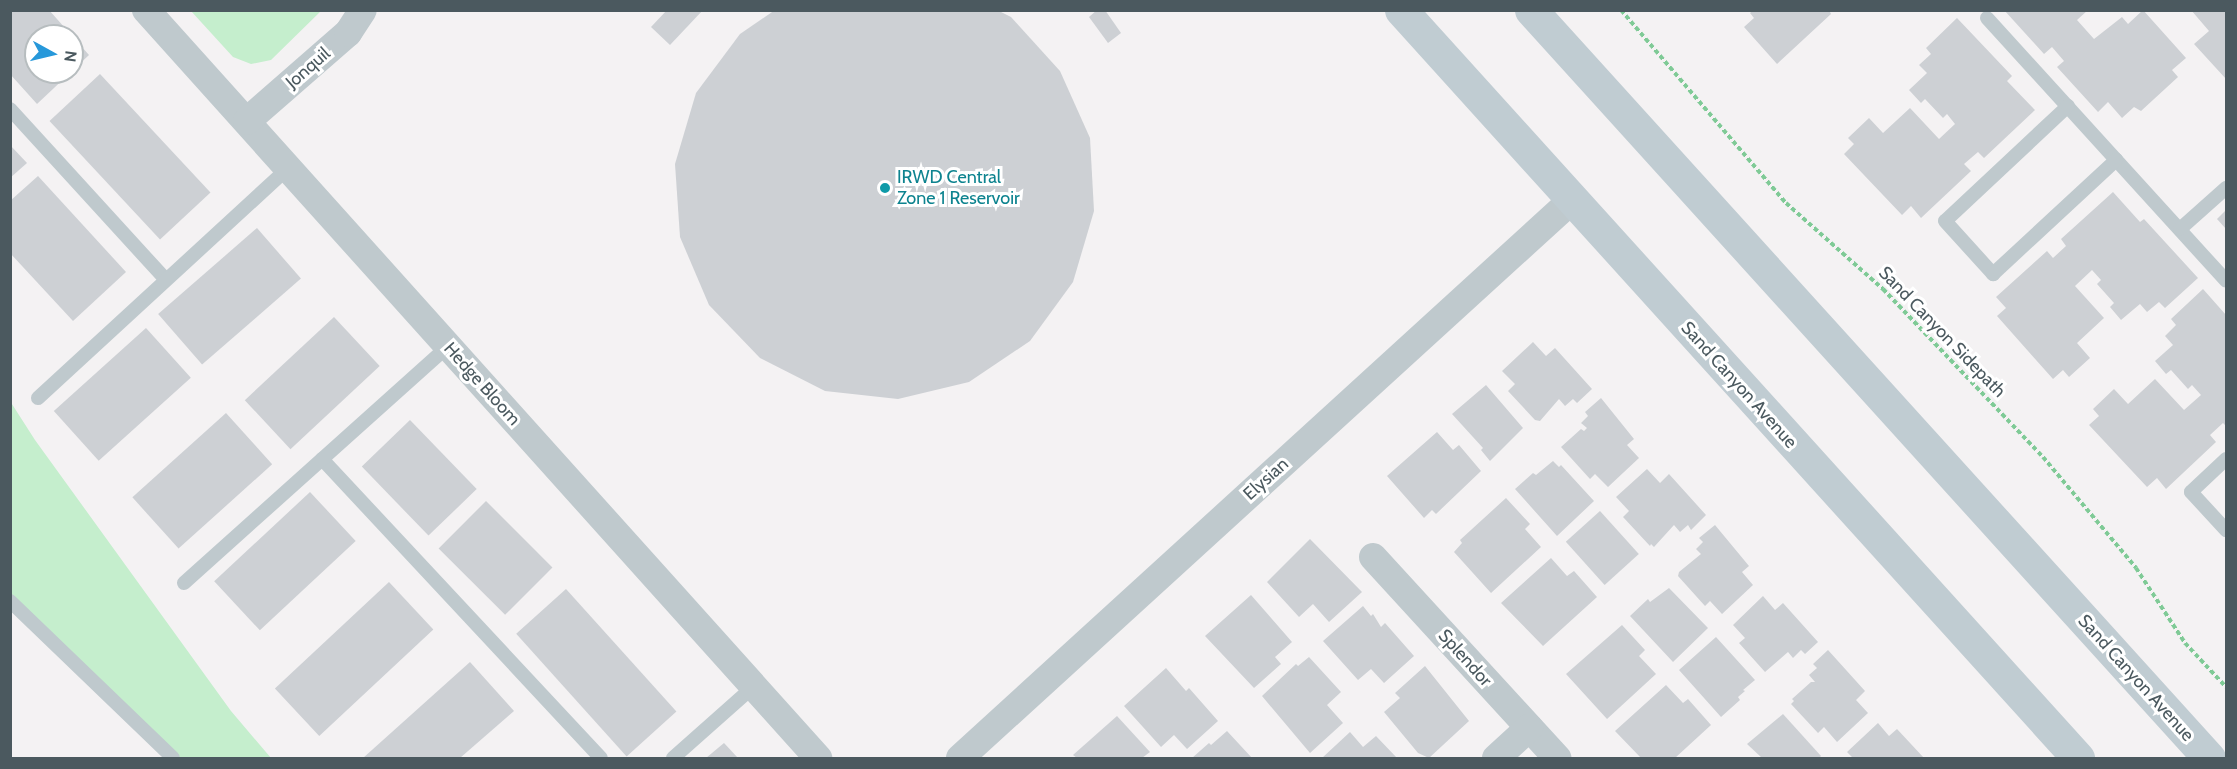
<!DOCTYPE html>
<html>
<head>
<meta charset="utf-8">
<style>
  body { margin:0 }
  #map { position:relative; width:2237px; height:769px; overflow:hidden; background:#f4f2f3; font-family:Cabin,sans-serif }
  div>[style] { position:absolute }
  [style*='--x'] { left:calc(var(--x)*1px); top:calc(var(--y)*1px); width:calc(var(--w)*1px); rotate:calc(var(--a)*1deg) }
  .green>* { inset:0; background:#c5eecd }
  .building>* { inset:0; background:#cdd0d4; transform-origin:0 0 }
  .path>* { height:4px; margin-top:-2px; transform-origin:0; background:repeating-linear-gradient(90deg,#7fca96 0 4.5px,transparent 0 7.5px) }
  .lane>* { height:14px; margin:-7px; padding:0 7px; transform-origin:7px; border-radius:7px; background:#bfc9cd }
  .street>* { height:28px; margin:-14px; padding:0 14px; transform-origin:14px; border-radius:14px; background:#bfc9cd }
  .secondary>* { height:33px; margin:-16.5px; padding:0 16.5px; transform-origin:16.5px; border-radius:16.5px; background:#c0ccd2 }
  .dots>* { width:16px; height:16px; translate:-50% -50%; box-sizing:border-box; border:3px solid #fff; border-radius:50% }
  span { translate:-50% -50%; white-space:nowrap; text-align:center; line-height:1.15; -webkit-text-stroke:6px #fff; paint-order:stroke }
  .street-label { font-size:18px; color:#4b595f }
  .culture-label { font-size:18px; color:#0d838f }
  .left { translate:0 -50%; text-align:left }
  .frame { position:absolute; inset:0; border:12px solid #4b595f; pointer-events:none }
  .north { position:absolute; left:24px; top:24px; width:60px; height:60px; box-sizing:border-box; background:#fff; border:2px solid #b7bdbf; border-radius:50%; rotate:98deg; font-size:16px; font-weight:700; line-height:24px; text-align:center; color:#4b595f }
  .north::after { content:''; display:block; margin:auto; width:21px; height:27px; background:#2798da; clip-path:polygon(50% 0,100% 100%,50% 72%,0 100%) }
</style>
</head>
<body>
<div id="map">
  <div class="green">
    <i style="clip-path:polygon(191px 11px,190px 11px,321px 11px,271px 60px,251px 64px,233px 57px)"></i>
    <i style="clip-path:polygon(10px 401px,35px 440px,231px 711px,271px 758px,178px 758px,11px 602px)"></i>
  </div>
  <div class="building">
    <i style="clip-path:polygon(10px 10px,49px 10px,89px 55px,72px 71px,72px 36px,36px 36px,36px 72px,71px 72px,37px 104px,10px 74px)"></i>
    <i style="clip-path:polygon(667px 10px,703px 10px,670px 45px,651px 27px)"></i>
    <i style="clip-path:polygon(775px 10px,997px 10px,1011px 17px,1060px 71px,1090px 138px,1094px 211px,1073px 282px,1030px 341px,969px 382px,898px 399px,825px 391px,760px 358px,709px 305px,680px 237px,675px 164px,696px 93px,740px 34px)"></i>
    <i style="clip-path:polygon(1097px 10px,1105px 10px,1121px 33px,1108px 43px,1089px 17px)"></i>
    <i style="clip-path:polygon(1753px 10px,1829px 10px,1831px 14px,1777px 64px,1744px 27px,1754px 18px,1750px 13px)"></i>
    <i style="clip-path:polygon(2004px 10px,2088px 10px,2077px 20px,2094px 39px,2122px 17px,2128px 24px,2143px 10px,2186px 58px,2172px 70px,2178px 77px,2141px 111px,2134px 107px,2122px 118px,2108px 102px,2098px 112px,2057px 67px,2064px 61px,2052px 47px,2044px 54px)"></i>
    <i style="clip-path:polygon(2191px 10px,2226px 10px,2226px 79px,2194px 44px,2209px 31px)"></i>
    <i style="clip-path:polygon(1957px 18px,2012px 76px,2007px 81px,2035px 110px,1984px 158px,1978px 152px,1964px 164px,1971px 171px,1921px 218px,1911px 206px,1902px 215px,1844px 154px,1854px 144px,1848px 138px,1869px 118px,1883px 133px,1910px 108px,1939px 139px,1955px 124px,1947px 114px,1943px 118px,1925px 99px,1921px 103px,1909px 90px,1927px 73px,1919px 65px,1931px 54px,1926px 48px)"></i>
    <i style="left:100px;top:74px;width:162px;height:69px;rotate:47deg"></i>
    <i style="clip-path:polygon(10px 145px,27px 163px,10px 178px)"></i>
    <i style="clip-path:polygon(38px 176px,126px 272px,73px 321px,10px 253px,10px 201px)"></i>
    <i style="clip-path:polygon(2113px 192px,2140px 222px,2144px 219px,2198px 278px,2165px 308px,2159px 302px,2147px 312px,2140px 304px,2121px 320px,2110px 307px,2114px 303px,2097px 284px,2101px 280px,2092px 270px,2075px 286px,2104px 318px,2077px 343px,2090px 358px,2069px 377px,2063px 370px,2053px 379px,1997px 316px,2006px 308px,1996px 297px,2047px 251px,2053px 258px,2066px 246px,2061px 239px)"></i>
    <i style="clip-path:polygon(2226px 210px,2226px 229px,2217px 219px)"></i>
    <i style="left:257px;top:228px;width:67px;height:131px;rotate:49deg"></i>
    <i style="clip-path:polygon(2203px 289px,2226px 315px,2226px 426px,2223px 423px,2210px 435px,2216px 442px,2166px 489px,2157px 478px,2147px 487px,2089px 425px,2099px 416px,2093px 409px,2114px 389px,2128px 404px,2155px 379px,2184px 410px,2201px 395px,2192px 385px,2188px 389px,2171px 370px,2166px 374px,2155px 361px,2173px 345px,2165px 336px,2176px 325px,2171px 319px)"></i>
    <i style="left:334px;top:317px;width:67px;height:122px;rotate:47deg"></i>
    <i style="left:146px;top:328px;width:67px;height:124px;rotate:48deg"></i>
    <i style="clip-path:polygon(1533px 342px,1546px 356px,1555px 348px,1592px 389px,1577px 403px,1573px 399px,1565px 406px,1559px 399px,1540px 421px,1535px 420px,1508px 391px,1515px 384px,1502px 371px)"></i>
    <i style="clip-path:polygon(1486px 385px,1523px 428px,1490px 461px,1481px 450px,1483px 448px,1452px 414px)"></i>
    <i style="clip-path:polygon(1601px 398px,1634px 439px,1627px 445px,1639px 458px,1608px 487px,1595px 474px,1590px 479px,1561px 447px,1581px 429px,1584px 431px,1587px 428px,1581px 423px,1588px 416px,1585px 412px)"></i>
    <i style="left:226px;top:413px;width:69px;height:126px;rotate:48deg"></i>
    <i style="left:410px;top:420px;width:96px;height:67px;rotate:46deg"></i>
    <i style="clip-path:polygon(1437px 432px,1453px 450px,1459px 445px,1481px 471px,1436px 514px,1432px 510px,1424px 518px,1387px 476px)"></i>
    <i style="clip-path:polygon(1553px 461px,1559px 467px,1561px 465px,1594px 501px,1557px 536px,1515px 489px,1533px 473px,1536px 475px)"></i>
    <i style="clip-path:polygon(1647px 469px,1660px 483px,1669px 474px,1706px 515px,1691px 530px,1688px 525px,1680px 532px,1674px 525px,1654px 547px,1651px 544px,1650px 546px,1623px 517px,1629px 511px,1616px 497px)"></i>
    <i style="left:310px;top:492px;width:67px;height:131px;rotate:47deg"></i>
    <i style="clip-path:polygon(1506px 498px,1530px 524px,1525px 529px,1541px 547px,1491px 593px,1454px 552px,1462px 543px,1460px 540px)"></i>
    <i style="left:486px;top:501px;width:94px;height:67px;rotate:45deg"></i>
    <i style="left:1600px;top:511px;width:58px;height:46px;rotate:48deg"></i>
    <i style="clip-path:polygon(1715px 525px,1749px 566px,1742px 572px,1753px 585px,1722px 614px,1710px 601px,1705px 606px,1678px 576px,1679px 572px,1701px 554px,1696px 549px,1703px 542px,1699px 538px)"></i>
    <i style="clip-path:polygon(1310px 539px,1362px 592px,1329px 622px,1313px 604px,1299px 617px,1267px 582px)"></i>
    <i style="clip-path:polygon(1551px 558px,1567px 576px,1574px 571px,1597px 597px,1543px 646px,1501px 603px)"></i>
    <i style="left:389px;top:582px;width:65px;height:156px;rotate:47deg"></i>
    <i style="clip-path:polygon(1669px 588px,1708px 628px,1673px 662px,1630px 616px,1648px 599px,1650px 602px)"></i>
    <i style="left:566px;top:589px;width:165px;height:67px;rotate:48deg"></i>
    <i style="clip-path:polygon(1251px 595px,1292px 642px,1275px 657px,1281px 664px,1254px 688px,1205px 636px)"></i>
    <i style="clip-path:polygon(1763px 596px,1775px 610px,1783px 603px,1818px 642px,1805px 654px,1801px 650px,1793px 658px,1788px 652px,1765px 672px,1739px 643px,1745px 638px,1733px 625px)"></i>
    <i style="clip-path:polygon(1363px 606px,1371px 616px,1373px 614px,1381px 627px,1385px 623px,1414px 656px,1384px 683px,1371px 669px,1358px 680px,1323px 641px)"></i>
    <i style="clip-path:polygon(1622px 625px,1645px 650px,1639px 656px,1656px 674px,1607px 719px,1566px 674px)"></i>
    <i style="clip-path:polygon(1716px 637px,1755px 680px,1743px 690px,1745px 691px,1738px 697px,1740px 700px,1721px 717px,1679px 670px)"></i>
    <i style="clip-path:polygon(1828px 650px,1865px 691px,1856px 700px,1868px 713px,1837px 742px,1824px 727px,1818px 733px,1791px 704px,1794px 701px,1792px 699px,1811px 682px,1815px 682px,1809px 675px,1817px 668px,1813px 664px)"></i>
    <i style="clip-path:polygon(1309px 657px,1341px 692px,1327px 705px,1343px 723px,1310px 753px,1262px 696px,1296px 664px,1298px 666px)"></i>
    <i style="clip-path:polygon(470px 662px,514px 711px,460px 758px,363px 758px)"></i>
    <i style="clip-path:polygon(1425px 666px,1469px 721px,1429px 758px,1418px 753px,1384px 712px,1400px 698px,1395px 693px)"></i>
    <i style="clip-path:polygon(1166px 668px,1186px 691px,1189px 688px,1218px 721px,1187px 749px,1174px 735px,1161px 747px,1124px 706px)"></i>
    <i style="clip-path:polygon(1666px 685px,1683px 703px,1688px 699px,1711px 725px,1675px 758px,1641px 758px,1615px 731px)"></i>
    <i style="clip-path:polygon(1783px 714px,1821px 756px,1819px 758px,1762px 758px,1747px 744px)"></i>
    <i style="clip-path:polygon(1117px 716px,1150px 752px,1142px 758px,1077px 758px,1073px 755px)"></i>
    <i style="clip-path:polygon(1878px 723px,1889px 736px,1897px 729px,1924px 758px,1853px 758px,1847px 752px)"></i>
    <i style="clip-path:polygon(1227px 731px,1252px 758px,1192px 758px,1209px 743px,1211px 745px)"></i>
    <i style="clip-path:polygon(1350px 732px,1363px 747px,1376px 736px,1397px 758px,1322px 758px)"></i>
    <i style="clip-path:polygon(724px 743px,738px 758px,706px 758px)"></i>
  </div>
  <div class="path">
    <i style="--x:1621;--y:10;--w:254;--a:49.5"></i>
    <i style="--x:1786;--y:203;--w:130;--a:41.6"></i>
    <i style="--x:1883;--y:289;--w:232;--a:46.4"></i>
    <i style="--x:2043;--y:457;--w:145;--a:50"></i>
    <i style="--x:2136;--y:568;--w:90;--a:56.8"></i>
    <i style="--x:2185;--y:643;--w:60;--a:47"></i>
  </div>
  <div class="lane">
    <i style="--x:1987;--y:18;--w:355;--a:47.7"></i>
    <i style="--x:2068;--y:106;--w:168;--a:136.9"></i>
    <i style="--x:1945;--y:221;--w:72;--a:47.8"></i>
    <i style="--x:1993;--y:274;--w:168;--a:-42.8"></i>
    <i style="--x:10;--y:109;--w:231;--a:47.6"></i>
    <i style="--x:2180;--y:229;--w:62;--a:-41.7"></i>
    <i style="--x:38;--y:398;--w:340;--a:-42.6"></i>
    <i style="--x:322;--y:459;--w:409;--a:47"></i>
    <i style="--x:2226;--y:459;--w:48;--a:136.7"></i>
    <i style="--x:2191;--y:492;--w:52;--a:47.4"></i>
    <i style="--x:184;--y:583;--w:355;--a:-41.9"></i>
    <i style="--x:10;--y:601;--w:226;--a:43.9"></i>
    <i style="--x:673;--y:758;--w:107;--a:-41.6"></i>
  </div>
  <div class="street">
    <i style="--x:146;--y:10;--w:1006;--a:48.06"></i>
    <i style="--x:247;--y:121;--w:134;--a:-41.1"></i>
    <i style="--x:348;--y:33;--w:27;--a:-57"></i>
    <i style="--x:1373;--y:557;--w:273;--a:47.5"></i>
    <i style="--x:960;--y:758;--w:828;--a:-42.36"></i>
    <i style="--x:1496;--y:758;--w:45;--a:-42.3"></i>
  </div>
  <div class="secondary">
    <i style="--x:1401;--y:10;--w:1009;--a:47.85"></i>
    <i style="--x:1531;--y:10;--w:1010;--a:47.81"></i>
  </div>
  <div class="dots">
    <i style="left:885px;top:188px;background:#0f9aa8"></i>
  </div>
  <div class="street-label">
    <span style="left:308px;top:68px;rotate:-41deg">Jonquil</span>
    <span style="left:1942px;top:332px;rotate:46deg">Sand Canyon Sidepath</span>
    <span style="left:482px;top:384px;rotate:48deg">Hedge Bloom</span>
    <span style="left:1739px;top:385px;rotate:48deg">Sand Canyon Avenue</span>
    <span style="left:1266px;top:479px;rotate:-42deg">Elysian</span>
    <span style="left:1465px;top:658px;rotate:48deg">Splendor</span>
    <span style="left:2136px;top:678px;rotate:48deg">Sand Canyon Avenue</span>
  </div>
  <div class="culture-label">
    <span class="left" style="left:897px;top:188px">IRWD Central<br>Zone 1 Reservoir</span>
  </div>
  <div class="frame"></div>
  <div class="north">N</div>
</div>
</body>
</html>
